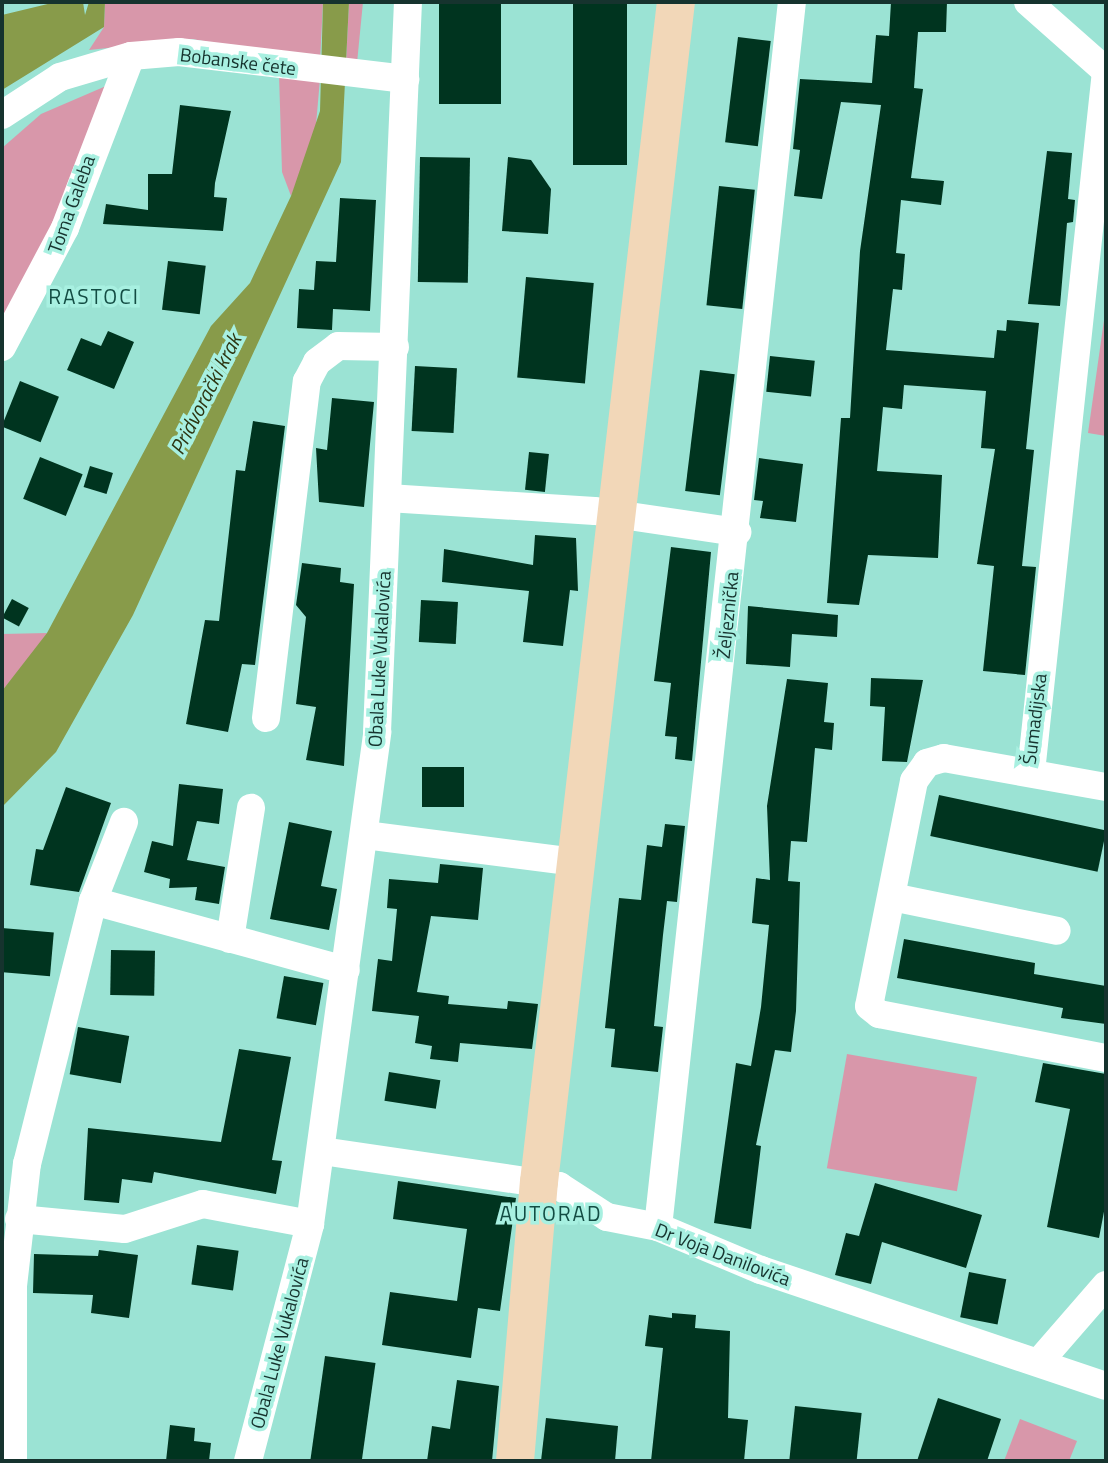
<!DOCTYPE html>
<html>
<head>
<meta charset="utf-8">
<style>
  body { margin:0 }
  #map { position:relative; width:1108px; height:1463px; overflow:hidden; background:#9be3d4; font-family:"Titillium Web",sans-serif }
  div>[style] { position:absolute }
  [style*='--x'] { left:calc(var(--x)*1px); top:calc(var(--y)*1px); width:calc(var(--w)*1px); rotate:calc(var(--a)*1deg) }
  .green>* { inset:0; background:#d897aa; transform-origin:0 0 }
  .water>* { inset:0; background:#889b4a }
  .building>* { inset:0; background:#00341f; transform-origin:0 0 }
  .street>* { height:28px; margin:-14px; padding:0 14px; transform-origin:14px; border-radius:14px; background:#fff }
  .secondary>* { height:38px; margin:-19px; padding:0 19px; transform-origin:19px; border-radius:19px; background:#f2d7b8 }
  span { translate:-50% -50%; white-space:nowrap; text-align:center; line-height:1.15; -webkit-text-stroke:7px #a8f0e1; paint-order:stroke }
  .street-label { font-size:19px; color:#16332e }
  .neighbourhood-label { font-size:21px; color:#134c43; letter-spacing:2px }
  .water-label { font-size:21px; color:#2d3512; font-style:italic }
  .frame { position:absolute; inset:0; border:4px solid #16332e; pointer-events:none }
</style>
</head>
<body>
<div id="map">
  <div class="green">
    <i style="clip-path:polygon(105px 2px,323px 2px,320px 62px,192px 39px,89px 50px,104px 27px)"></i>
    <i style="clip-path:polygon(349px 2px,363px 2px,357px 63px,346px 63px)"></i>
    <i style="clip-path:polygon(279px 74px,320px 79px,315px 136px,291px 196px,282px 172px)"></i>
    <i style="clip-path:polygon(106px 86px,112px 98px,2px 347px,2px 148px,41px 114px)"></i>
    <i style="clip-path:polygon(1106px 306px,1106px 436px,1088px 433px)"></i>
    <i style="clip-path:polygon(47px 633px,29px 659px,2px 691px,2px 634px)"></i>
    <i style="left:847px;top:1054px;width:132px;height:116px;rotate:10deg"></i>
    <i style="clip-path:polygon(1020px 1419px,1077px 1441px,1069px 1461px,1004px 1461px)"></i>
  </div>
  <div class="water">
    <i style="clip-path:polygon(56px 2px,83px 2px,85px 15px,89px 2px,105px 2px,104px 27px,2px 90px,2px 15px)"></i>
    <i style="clip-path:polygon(323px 2px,349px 2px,341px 162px,133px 615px,56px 752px,2px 807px,2px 691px,47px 633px,211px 326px,250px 283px,291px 196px,320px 111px)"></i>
  </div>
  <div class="building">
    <i style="left:439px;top:2px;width:62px;height:102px"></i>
    <i style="left:573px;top:2px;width:54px;height:163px"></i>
    <i style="clip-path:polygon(891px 2px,947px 2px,946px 32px,918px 32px,914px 88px,923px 89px,911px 178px,944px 181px,941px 205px,901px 200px,896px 253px,905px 254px,902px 290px,893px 289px,886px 350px,994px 358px,997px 330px,1006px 331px,1007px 320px,1039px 323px,1026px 449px,1034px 450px,1022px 566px,1036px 567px,1025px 675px,983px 671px,994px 566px,977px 564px,995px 449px,981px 448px,986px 391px,904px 385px,902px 409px,883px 407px,877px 471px,942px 475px,938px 558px,868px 555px,859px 605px,827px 603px,841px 418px,850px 418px,860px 251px,881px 105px,841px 102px,822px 199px,794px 196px,800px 150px,793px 149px,800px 79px,872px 83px,876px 35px,889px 36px)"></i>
    <i style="left:738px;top:37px;width:33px;height:106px;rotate:7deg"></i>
    <i style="clip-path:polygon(180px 105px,231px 111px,215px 183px,214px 197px,227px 198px,223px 231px,103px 224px,106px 204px,148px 210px,148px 174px,172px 174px)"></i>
    <i style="clip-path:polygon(1047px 151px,1072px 153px,1068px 199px,1075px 200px,1073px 222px,1067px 223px,1060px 306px,1028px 304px)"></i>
    <i style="left:420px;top:157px;width:50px;height:125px;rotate:1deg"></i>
    <i style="clip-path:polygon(508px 157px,531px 160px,551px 189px,548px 234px,502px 231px)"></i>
    <i style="left:719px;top:186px;width:36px;height:120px;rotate:6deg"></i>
    <i style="clip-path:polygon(340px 198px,376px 200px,370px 311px,333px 309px,332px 330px,297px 328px,299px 289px,314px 290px,316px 261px,336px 262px)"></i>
    <i style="left:168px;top:261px;width:38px;height:49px;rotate:7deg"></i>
    <i style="left:526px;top:277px;width:68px;height:101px;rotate:5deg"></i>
    <i style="clip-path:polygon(108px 331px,134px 342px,114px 389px,67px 370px,81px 338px,101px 346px)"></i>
    <i style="left:770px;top:356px;width:45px;height:36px;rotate:6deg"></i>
    <i style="left:415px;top:366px;width:42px;height:65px;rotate:3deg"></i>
    <i style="left:700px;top:370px;width:35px;height:122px;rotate:7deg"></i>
    <i style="left:20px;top:381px;width:42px;height:49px;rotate:22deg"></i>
    <i style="clip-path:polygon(332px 398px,374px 402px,364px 507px,319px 502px,316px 448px,327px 450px)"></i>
    <i style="clip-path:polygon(253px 421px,285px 426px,255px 665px,242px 664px,228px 732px,186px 724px,205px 620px,219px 621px,236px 470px,245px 471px)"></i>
    <i style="left:529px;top:452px;width:20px;height:38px;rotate:6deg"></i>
    <i style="left:40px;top:457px;width:46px;height:45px;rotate:22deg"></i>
    <i style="clip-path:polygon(759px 458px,803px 464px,796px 522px,760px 518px,763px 501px,754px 500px)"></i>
    <i style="left:90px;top:466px;width:24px;height:22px;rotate:17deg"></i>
    <i style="clip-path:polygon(535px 535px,576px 538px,578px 591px,570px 590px,563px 646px,523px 642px,529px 591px,442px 582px,444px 549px,533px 565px)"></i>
    <i style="clip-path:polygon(671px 547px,711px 552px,692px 761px,675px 759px,677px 737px,665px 736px,671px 683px,654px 681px)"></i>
    <i style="clip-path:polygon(302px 563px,341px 568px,340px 582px,354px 584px,344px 766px,306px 760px,316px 707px,296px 704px,306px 617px,296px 605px)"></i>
    <i style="left:12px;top:599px;width:19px;height:21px;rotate:28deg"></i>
    <i style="left:421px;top:600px;width:37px;height:42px;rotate:3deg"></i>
    <i style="clip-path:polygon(748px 606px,838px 615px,837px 637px,792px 634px,790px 667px,746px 664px)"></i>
    <i style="clip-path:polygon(871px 678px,923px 680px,907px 762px,882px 761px,885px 707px,870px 706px)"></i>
    <i style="clip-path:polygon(787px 679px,828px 683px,824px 722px,834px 723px,832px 750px,815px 748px,807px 842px,791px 841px,788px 881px,800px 882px,796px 1011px,791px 1052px,775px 1050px,756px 1145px,761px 1146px,751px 1229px,714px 1223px,736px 1063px,751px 1066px,761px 1007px,769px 925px,752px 923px,756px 878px,770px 880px,767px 806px)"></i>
    <i style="left:422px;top:767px;width:42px;height:40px"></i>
    <i style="clip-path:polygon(179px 784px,223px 789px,219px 824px,197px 821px,187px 860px,225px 867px,219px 904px,195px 900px,197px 887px,169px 888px,170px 879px,144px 872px,152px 841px,173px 846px)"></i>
    <i style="clip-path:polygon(66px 787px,111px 803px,79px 892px,30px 885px,36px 849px,43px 850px)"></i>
    <i style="left:939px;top:795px;width:171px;height:42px;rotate:12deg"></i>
    <i style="clip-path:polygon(289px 822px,332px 831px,321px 886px,337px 889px,329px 930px,270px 919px)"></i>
    <i style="clip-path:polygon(665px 824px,685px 826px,677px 902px,667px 901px,663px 935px,654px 1026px,663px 1027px,658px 1072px,611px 1067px,615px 1029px,605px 1028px,619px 898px,641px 900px,647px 845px,662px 847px)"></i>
    <i style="clip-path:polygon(440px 864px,483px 868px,478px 920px,431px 916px,417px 992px,449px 996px,448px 1004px,507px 1009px,508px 1001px,538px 1004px,532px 1049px,460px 1043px,458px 1062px,430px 1059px,432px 1046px,415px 1043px,419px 1016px,372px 1011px,378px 959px,392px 961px,397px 909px,387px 908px,389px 879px,438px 883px)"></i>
    <i style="left:2px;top:928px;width:52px;height:44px;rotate:5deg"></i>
    <i style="clip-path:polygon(904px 939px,1035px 963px,1034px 974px,1106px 986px,1106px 1024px,1061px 1018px,1063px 1008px,897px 978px)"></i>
    <i style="left:111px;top:950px;width:44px;height:45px;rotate:1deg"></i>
    <i style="left:284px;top:976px;width:40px;height:43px;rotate:10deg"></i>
    <i style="left:78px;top:1027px;width:52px;height:48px;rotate:10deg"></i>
    <i style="clip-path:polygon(239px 1049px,291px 1057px,272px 1160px,282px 1161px,276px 1194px,154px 1172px,152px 1183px,122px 1179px,119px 1203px,84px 1200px,88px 1128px,221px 1142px)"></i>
    <i style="clip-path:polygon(1043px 1063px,1106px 1074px,1106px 1201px,1099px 1238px,1047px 1227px,1070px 1109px,1035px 1102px)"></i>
    <i style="left:389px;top:1072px;width:52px;height:29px;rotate:9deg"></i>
    <i style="clip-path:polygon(398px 1181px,516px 1198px,500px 1311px,478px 1308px,471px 1358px,382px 1345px,390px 1292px,457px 1301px,467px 1229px,393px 1219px)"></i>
    <i style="clip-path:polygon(875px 1183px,982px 1215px,966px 1268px,882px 1242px,871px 1284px,835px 1275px,846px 1233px,859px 1236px)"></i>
    <i style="left:197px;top:1245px;width:42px;height:40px;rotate:8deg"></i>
    <i style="clip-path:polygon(99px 1250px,138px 1255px,129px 1318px,91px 1313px,93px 1295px,33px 1293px,34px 1254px,98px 1256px)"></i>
    <i style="left:969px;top:1272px;width:38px;height:46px;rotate:11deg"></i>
    <i style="clip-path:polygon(672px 1313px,696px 1315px,695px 1328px,730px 1331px,728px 1418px,748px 1420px,744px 1461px,651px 1461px,663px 1348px,645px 1346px,649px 1315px,672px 1318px)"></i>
    <i style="left:325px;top:1356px;width:51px;height:106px;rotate:8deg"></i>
    <i style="clip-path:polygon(457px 1380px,499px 1386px,492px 1461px,427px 1461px,432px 1426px,450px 1429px)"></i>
    <i style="clip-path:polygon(938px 1398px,1001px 1419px,987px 1461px,917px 1461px)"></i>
    <i style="left:795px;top:1406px;width:67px;height:55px;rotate:6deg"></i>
    <i style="clip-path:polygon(546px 1418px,618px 1426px,615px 1461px,541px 1461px)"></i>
    <i style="clip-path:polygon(170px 1425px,195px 1428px,194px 1441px,211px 1443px,209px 1461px,166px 1461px)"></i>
  </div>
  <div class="street">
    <i style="--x:1028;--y:2;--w:104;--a:41.5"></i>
    <i style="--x:2;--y:115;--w:69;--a:-33.2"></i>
    <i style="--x:60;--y:77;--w:74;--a:-16.5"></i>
    <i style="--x:131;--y:56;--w:48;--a:-4.8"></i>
    <i style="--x:179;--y:52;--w:228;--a:6.8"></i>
    <i style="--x:2;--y:347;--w:135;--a:-62.1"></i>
    <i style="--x:65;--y:228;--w:184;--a:-69"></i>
    <i style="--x:388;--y:498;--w:207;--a:3.6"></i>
    <i style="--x:595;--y:511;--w:144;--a:8.4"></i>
    <i style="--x:266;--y:718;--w:339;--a:-83.1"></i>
    <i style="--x:307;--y:381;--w:21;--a:-62"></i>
    <i style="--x:317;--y:362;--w:26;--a:-37"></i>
    <i style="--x:338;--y:346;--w:57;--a:1"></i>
    <i style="--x:1031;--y:772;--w:705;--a:-83.89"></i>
    <i style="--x:1106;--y:787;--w:165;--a:-169.9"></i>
    <i style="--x:944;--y:758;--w:18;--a:164"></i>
    <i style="--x:927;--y:763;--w:22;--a:126"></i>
    <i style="--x:914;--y:781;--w:229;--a:101.3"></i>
    <i style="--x:869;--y:1006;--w:13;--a:39"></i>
    <i style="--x:879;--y:1014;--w:231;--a:11"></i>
    <i style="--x:365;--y:835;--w:213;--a:7.3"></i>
    <i style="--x:892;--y:897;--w:168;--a:11.6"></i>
    <i style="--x:93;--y:901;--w:262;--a:15.3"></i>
    <i style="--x:230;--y:939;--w:133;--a:-80.9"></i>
    <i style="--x:322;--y:1151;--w:240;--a:8.4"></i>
    <i style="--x:559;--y:1186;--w:57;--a:32.9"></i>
    <i style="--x:607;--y:1217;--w:52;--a:11.1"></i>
    <i style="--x:658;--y:1227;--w:112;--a:22.7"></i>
    <i style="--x:761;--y:1270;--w:364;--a:18.6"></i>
    <i style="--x:19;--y:1219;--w:106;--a:5.4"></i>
    <i style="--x:125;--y:1229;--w:82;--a:-17.8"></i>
    <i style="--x:203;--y:1204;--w:109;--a:10.6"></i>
    <i style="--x:658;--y:1227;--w:1232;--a:-83.76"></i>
    <i style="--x:1039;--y:1362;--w:102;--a:-49"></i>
    <i style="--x:13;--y:1461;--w:175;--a:-90"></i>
    <i style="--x:13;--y:1286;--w:123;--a:-83.5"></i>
    <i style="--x:27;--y:1164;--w:271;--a:-75.9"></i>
    <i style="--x:93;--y:901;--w:85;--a:-68.6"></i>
    <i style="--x:248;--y:1461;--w:245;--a:-75.3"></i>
    <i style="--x:310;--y:1224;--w:497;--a:-82.2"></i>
    <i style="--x:377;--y:732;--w:731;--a:-87.57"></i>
  </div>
  <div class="secondary">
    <i style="--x:515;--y:1461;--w:280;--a:-85.1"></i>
    <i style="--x:539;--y:1182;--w:1188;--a:-83.38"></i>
  </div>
  <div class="street-label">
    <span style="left:238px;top:61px;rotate:7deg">Bobanske čete</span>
    <span style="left:71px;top:204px;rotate:-70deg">Toma Galeba</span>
    <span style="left:727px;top:615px;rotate:-84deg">Željeznička</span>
    <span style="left:379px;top:659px;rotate:-87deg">Obala Luke Vukalovića</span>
    <span style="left:1034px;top:719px;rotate:-83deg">Šumadijska</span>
    <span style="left:723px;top:1254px;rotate:21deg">Dr Voja Danilovića</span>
    <span style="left:279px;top:1343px;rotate:-75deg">Obala Luke Vukalovića</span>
  </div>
  <div class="neighbourhood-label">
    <span style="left:94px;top:296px">RASTOCI</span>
    <span style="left:551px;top:1213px">AUTORAD</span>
  </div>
  <div class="water-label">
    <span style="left:205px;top:394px;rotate:-63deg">Pridvorački krak</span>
  </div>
  <div class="frame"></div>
</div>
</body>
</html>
